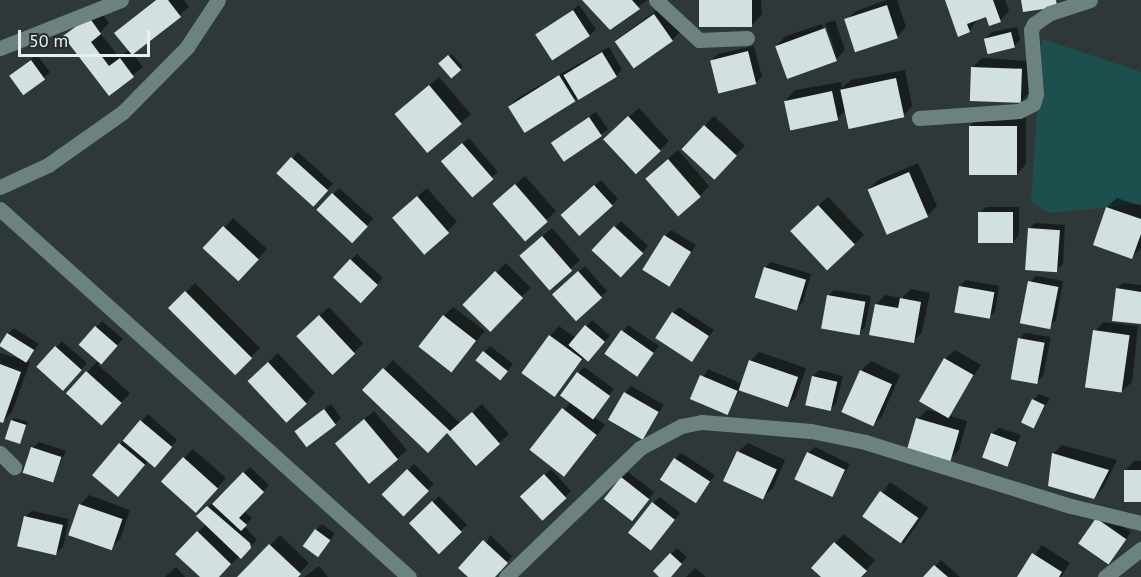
<!DOCTYPE html>
<html>
<head>
<meta charset="utf-8">
<style>
  body { margin:0 }
  #map { position:relative; width:1141px; height:577px; overflow:hidden; background:#2e3838; font-family:"PT Sans",sans-serif }
  div>[style] { position:absolute }
  [style*='--x'] { left:calc(var(--x)*1px); top:calc(var(--y)*1px); width:calc(var(--w)*1px); rotate:calc(var(--a)*1deg) }
  .green>* { inset:0; background:#1d4f4f }
  .shadow>* { inset:0; background:#0007; transform-origin:0 0 }
  .building>* { inset:0; background:#d3e0e0; transform-origin:0 0 }
  .minor>* { height:15px; margin:-7.5px; padding:0 7.5px; transform-origin:7.5px; border-radius:7.5px; background:#6b8281 }
  span { translate:-50% -50%; white-space:nowrap; text-align:center; line-height:1.15; -webkit-text-stroke:6px #242e2e; paint-order:stroke }
  .scale { position:absolute; left:18px; top:30px; width:132px; height:27px; box-sizing:border-box; border:3px solid #e9efef; border-top:0; padding-left:8px; font-size:18px; line-height:21px; white-space:nowrap; color:#e9efef; -webkit-text-stroke:4px #242e2e; paint-order:stroke }
</style>
</head>
<body>
<div id="map">
  <div class="green">
    <i style="clip-path:polygon(1042px 39px,1141px 72px,1141px 204px,1050px 213px,1031px 202px)"></i>
  </div>
  <div class="shadow">
    <i style="clip-path:polygon(155px 0,184px 0,189px 7px,132px 53px,143px 67px,109px 94px,65px 36px,99px 9px,109px 23px,100px 33px,119px 57px,129px 50px,116px 33px)"></i>
    <i style="clip-path:polygon(584px 0,647px 0,610px 28px)"></i>
    <i style="clip-path:polygon(700px 0,761px 0,762px 14px,753px 24px)"></i>
    <i style="clip-path:polygon(887px 0,897px 0,906px 27px,897px 37px,846px 20px,856px 11px)"></i>
    <i style="clip-path:polygon(947px 0,1005px 0,1009px 11px,1000px 21px,987px 15px,978px 19px,969px 31px)"></i>
    <i style="clip-path:polygon(579px 5px,596px 29px,590px 35px,538px 35px)"></i>
    <i style="clip-path:polygon(664px 5px,681px 31px,672px 40px,616px 40px)"></i>
    <i style="clip-path:polygon(835px 20px,845px 50px,836px 60px,777px 45px,786px 36px,822px 24px,837px 56px,825px 23px)"></i>
    <i style="clip-path:polygon(1017px 27px,1020px 40px,1014px 47px,986px 38px,992px 32px)"></i>
    <i style="clip-path:polygon(754px 46px,762px 77px,755px 83px,712px 60px,718px 54px)"></i>
    <i style="clip-path:polygon(609px 47px,622px 70px,616px 76px,574px 100px,510px 106px,519px 97px)"></i>
    <i style="left:452px;top:54px;width:17px;height:15px;rotate:50deg"></i>
    <i style="clip-path:polygon(37px 55px,50px 72px,44px 78px,17px 70px)"></i>
    <i style="clip-path:polygon(982px 58px,1030px 61px,1029px 93px,1019px 103px,973px 67px)"></i>
    <i style="clip-path:polygon(905px 70px,912px 106px,903px 116px,845px 110px,837px 119px,786px 100px,795px 90px,841px 82px,842px 88px,851px 80px)"></i>
    <i style="clip-path:polygon(439px 77px,471px 114px,429px 151px,406px 105px)"></i>
    <i style="clip-path:polygon(639px 108px,669px 141px,660px 150px,614px 129px)"></i>
    <i style="left:596px;top:112px;width:21px;height:53px;rotate:55deg"></i>
    <i style="left:714px;top:116px;width:43px;height:45px;rotate:44deg"></i>
    <i style="clip-path:polygon(979px 117px,1026px 117px,1026px 164px,1017px 174px,970px 126px)"></i>
    <i style="clip-path:polygon(469px 138px,498px 172px,473px 195px,449px 155px)"></i>
    <i style="clip-path:polygon(678px 150px,709px 186px,700px 196px,656px 169px)"></i>
    <i style="left:298px;top:152px;width:47px;height:29px;rotate:42deg"></i>
    <i style="clip-path:polygon(918px 163px,937px 206px,927px 216px,869px 189px,878px 180px)"></i>
    <i style="clip-path:polygon(525px 176px,556px 211px,525px 239px,503px 195px)"></i>
    <i style="clip-path:polygon(601px 180px,618px 199px,612px 205px,568px 209px)"></i>
    <i style="left:339px;top:188px;width:46px;height:30px;rotate:42deg"></i>
    <i style="clip-path:polygon(427px 188px,457px 222px,425px 252px,404px 208px)"></i>
    <i style="clip-path:polygon(828px 197px,864px 235px,828px 269px,801px 221px)"></i>
    <i style="clip-path:polygon(1117px 198px,1141px 206px,1141px 248px,1132px 257px,1107px 207px)"></i>
    <i style="clip-path:polygon(986px 207px,1019px 207px,1019px 235px,1013px 242px,980px 213px)"></i>
    <i style="clip-path:polygon(233px 218px,267px 249px,248px 270px,224px 228px)"></i>
    <i style="clip-path:polygon(621px 221px,648px 246px,628px 269px,615px 227px)"></i>
    <i style="clip-path:polygon(1035px 223px,1065px 225px,1063px 264px,1057px 270px,1029px 229px)"></i>
    <i style="clip-path:polygon(552px 228px,580px 260px,549px 289px,530px 247px)"></i>
    <i style="clip-path:polygon(671px 230px,696px 245px,671px 284px,665px 236px)"></i>
    <i style="left:357px;top:254px;width:35px;height:32px;rotate:43deg"></i>
    <i style="clip-path:polygon(771px 262px,811px 274px,803px 302px,797px 308px,765px 268px)"></i>
    <i style="left:506px;top:263px;width:35px;height:59px;rotate:45deg"></i>
    <i style="clip-path:polygon(585px 266px,607px 291px,575px 319px,560px 288px)"></i>
    <i style="clip-path:polygon(1036px 276px,1063px 281px,1056px 320px,1050px 326px,1030px 282px)"></i>
    <i style="clip-path:polygon(966px 280px,999px 286px,995px 312px,988px 318px,960px 286px)"></i>
    <i style="left:195px;top:283px;width:92px;height:35px;rotate:45deg"></i>
    <i style="clip-path:polygon(1123px 283px,1141px 285px,1141px 322px,1117px 289px)"></i>
    <i style="clip-path:polygon(911px 289px,930px 293px,922px 332px,913px 342px,876px 305px,885px 295px,902px 298px)"></i>
    <i style="clip-path:polygon(834px 290px,871px 296px,865px 327px,859px 333px,828px 296px)"></i>
    <i style="clip-path:polygon(329px 307px,363px 343px,354px 353px,307px 327px)"></i>
    <i style="clip-path:polygon(453px 307px,485px 331px,452px 370px,444px 316px)"></i>
    <i style="clip-path:polygon(679px 307px,714px 330px,692px 360px,673px 313px)"></i>
    <i style="clip-path:polygon(592px 320px,610px 336px,594px 354px,585px 357px,554px 395px,550px 336px,559px 326px,576px 338px)"></i>
    <i style="clip-path:polygon(102px 321px,123px 339px,98px 365px,130px 393px,111px 414px,87px 372px,98px 361px,80px 345px)"></i>
    <i style="clip-path:polygon(1104px 322px,1138px 326px,1132px 382px,1122px 391px,1095px 331px)"></i>
    <i style="left:628px;top:325px;width:37px;height:35px;rotate:34deg"></i>
    <i style="clip-path:polygon(14px 328px,39px 344px,26px 361px,30px 362px,12px 412px,3px 421px,0 353px,23px 360px,8px 334px)"></i>
    <i style="clip-path:polygon(1025px 333px,1051px 337px,1043px 376px,1037px 382px,1019px 339px)"></i>
    <i style="clip-path:polygon(62px 341px,87px 363px,70px 383px,39px 367px)"></i>
    <i style="clip-path:polygon(490px 346px,513px 364px,501px 379px,484px 352px)"></i>
    <i style="clip-path:polygon(955px 350px,981px 365px,947px 415px,967px 421px,959px 450px,949px 460px,918px 419px,927px 410px,937px 412px,945px 359px)"></i>
    <i style="clip-path:polygon(759px 352px,806px 368px,796px 397px,787px 406px,740px 390px,726px 414px,691px 398px,708px 369px,742px 384px,750px 361px)"></i>
    <i style="clip-path:polygon(278px 353px,315px 393px,306px 403px,258px 372px)"></i>
    <i style="clip-path:polygon(393px 360px,460px 423px,482px 404px,509px 434px,499px 443px,447px 431px,364px 390px)"></i>
    <i style="clip-path:polygon(871px 361px,900px 375px,882px 416px,873px 425px,843px 412px,861px 371px)"></i>
    <i style="clip-path:polygon(584px 367px,614px 389px,593px 416px,605px 425px,573px 466px,531px 450px,571px 402px,578px 373px)"></i>
    <i style="clip-path:polygon(819px 370px,843px 376px,836px 404px,829px 410px,813px 376px)"></i>
    <i style="clip-path:polygon(631px 386px,664px 405px,642px 438px,625px 393px)"></i>
    <i style="clip-path:polygon(1039px 394px,1050px 398px,1033px 427px,1033px 400px)"></i>
    <i style="clip-path:polygon(331px 404px,341px 418px,335px 424px,296px 431px)"></i>
    <i style="clip-path:polygon(374px 411px,407px 450px,397px 459px,346px 434px)"></i>
    <i style="clip-path:polygon(148px 414px,177px 440px,159px 460px,148px 461px,126px 486px,93px 474px)"></i>
    <i style="clip-path:polygon(15px 418px,28px 422px,20px 443px,12px 420px)"></i>
    <i style="clip-path:polygon(999px 428px,1021px 435px,1008px 464px,992px 434px)"></i>
    <i style="clip-path:polygon(39px 442px,66px 451px,52px 481px,33px 448px)"></i>
    <i style="clip-path:polygon(748px 443px,785px 460px,773px 488px,763px 497px,738px 452px)"></i>
    <i style="clip-path:polygon(1062px 445px,1117px 460px,1103px 488px,1094px 497px,1053px 454px)"></i>
    <i style="clip-path:polygon(815px 447px,850px 464px,832px 495px,808px 453px)"></i>
    <i style="clip-path:polygon(193px 449px,226px 478px,205px 501px,184px 458px)"></i>
    <i style="clip-path:polygon(681px 453px,715px 475px,695px 501px,675px 459px)"></i>
    <i style="clip-path:polygon(1134px 461px,1141px 461px,1141px 500px,1125px 471px)"></i>
    <i style="left:414px;top:464px;width:28px;height:43px;rotate:45deg"></i>
    <i style="clip-path:polygon(250px 467px,269px 485px,244px 511px,252px 518px,244px 526px,257px 540px,217px 577px,202px 577px,177px 554px,206px 524px,199px 516px)"></i>
    <i style="left:551px;top:469px;width:30px;height:40px;rotate:48deg"></i>
    <i style="clip-path:polygon(628px 472px,654px 492px,638px 513px,622px 478px)"></i>
    <i style="left:890px;top:482px;width:46px;height:43px;rotate:34deg"></i>
    <i style="clip-path:polygon(89px 495px,130px 510px,120px 539px,110px 548px,80px 505px)"></i>
    <i style="left:439px;top:496px;width:40px;height:39px;rotate:46deg"></i>
    <i style="clip-path:polygon(660px 497px,680px 513px,657px 543px,653px 503px)"></i>
    <i style="clip-path:polygon(32px 511px,69px 519px,63px 547px,57px 553px,25px 517px)"></i>
    <i style="clip-path:polygon(1103px 513px,1131px 532px,1114px 556px,1080px 543px)"></i>
    <i style="clip-path:polygon(322px 524px,335px 534px,323px 549px,316px 530px)"></i>
    <i style="clip-path:polygon(844px 534px,875px 560px,860px 577px,823px 577px,835px 543px)"></i>
    <i style="clip-path:polygon(280px 535px,309px 563px,296px 577px,239px 577px)"></i>
    <i style="clip-path:polygon(490px 535px,512px 556px,493px 577px,470px 577px)"></i>
    <i style="clip-path:polygon(1042px 545px,1070px 563px,1061px 577px,1019px 577px)"></i>
    <i style="clip-path:polygon(677px 548px,687px 557px,669px 577px,661px 577px,655px 571px)"></i>
    <i style="clip-path:polygon(941px 560px,960px 577px,925px 577px)"></i>
    <i style="clip-path:polygon(319px 566px,328px 577px,304px 577px)"></i>
    <i style="clip-path:polygon(176px 567px,185px 577px,165px 577px)"></i>
    <i style="clip-path:polygon(695px 568px,706px 577px,686px 577px)"></i>
  </div>
  <div class="building">
    <i style="clip-path:polygon(156px 0,168px 0,181px 17px,132px 55px,114px 33px)"></i>
    <i style="clip-path:polygon(582px 0,632px 0,640px 9px,610px 30px)"></i>
    <i style="left:699px;top:0;width:53px;height:27px"></i>
    <i style="clip-path:polygon(945px 0,993px 0,1001px 22px,989px 26px,986px 17px,967px 24px,970px 32px,958px 37px)"></i>
    <i style="clip-path:polygon(1021px 0,1056px 0,1057px 7px,1023px 12px)"></i>
    <i style="left:887px;top:5px;width:35px;height:45px;rotate:72deg"></i>
    <i style="left:573px;top:10px;width:31px;height:45px;rotate:57deg"></i>
    <i style="left:654px;top:14px;width:33px;height:48px;rotate:55deg"></i>
    <i style="clip-path:polygon(89px 17px,101px 34px,91px 42px,109px 66px,120px 58px,134px 77px,109px 96px,63px 36px)"></i>
    <i style="left:825px;top:28px;width:35px;height:53px;rotate:70deg"></i>
    <i style="left:1011px;top:32px;width:16px;height:28px;rotate:76deg"></i>
    <i style="left:748px;top:51px;width:34px;height:39px;rotate:76deg"></i>
    <i style="left:602px;top:52px;width:29px;height:45px;rotate:59deg"></i>
    <i style="left:448px;top:55px;width:20px;height:13px;rotate:49deg"></i>
    <i style="left:31px;top:60px;width:24px;height:27px;rotate:54deg"></i>
    <i style="left:971px;top:67px;width:51px;height:34px;rotate:2deg"></i>
    <i style="left:559px;top:75px;width:31px;height:60px;rotate:58deg"></i>
    <i style="left:896px;top:78px;width:40px;height:57px;rotate:78deg"></i>
    <i style="left:429px;top:85px;width:51px;height:45px;rotate:50deg"></i>
    <i style="left:832px;top:91px;width:30px;height:49px;rotate:78deg"></i>
    <i style="left:628px;top:116px;width:48px;height:34px;rotate:47deg"></i>
    <i style="left:589px;top:117px;width:23px;height:46px;rotate:56deg"></i>
    <i style="left:704px;top:125px;width:45px;height:33px;rotate:43deg"></i>
    <i style="left:969px;top:126px;width:48px;height:49px"></i>
    <i style="left:462px;top:143px;width:48px;height:28px;rotate:49deg"></i>
    <i style="left:291px;top:157px;width:50px;height:22px;rotate:42deg"></i>
    <i style="left:668px;top:159px;width:50px;height:30px;rotate:49deg"></i>
    <i style="left:909px;top:172px;width:49px;height:45px;rotate:67deg"></i>
    <i style="left:515px;top:184px;width:50px;height:30px;rotate:49deg"></i>
    <i style="left:594px;top:185px;width:28px;height:45px;rotate:48deg"></i>
    <i style="left:332px;top:193px;width:49px;height:23px;rotate:43deg"></i>
    <i style="left:417px;top:196px;width:49px;height:33px;rotate:49deg"></i>
    <i style="left:818px;top:205px;width:54px;height:38px;rotate:47deg"></i>
    <i style="clip-path:polygon(1106px 207px,1141px 219px,1141px 234px,1132px 259px,1093px 245px)"></i>
    <i style="left:978px;top:212px;width:35px;height:31px"></i>
    <i style="left:223px;top:226px;width:49px;height:30px;rotate:43deg"></i>
    <i style="left:614px;top:226px;width:40px;height:33px;rotate:43deg"></i>
    <i style="left:1028px;top:228px;width:32px;height:42px;rotate:4deg"></i>
    <i style="left:664px;top:235px;width:32px;height:41px;rotate:32deg"></i>
    <i style="left:542px;top:236px;width:46px;height:30px;rotate:49deg"></i>
    <i style="left:350px;top:259px;width:38px;height:25px;rotate:43deg"></i>
    <i style="left:764px;top:267px;width:44px;height:32px;rotate:17deg"></i>
    <i style="left:495px;top:271px;width:39px;height:47px;rotate:44deg"></i>
    <i style="left:578px;top:271px;width:36px;height:35px;rotate:48deg"></i>
    <i style="left:1028px;top:281px;width:31px;height:43px;rotate:11deg"></i>
    <i style="left:959px;top:286px;width:36px;height:27px;rotate:10deg"></i>
    <i style="clip-path:polygon(1116px 288px,1141px 292px,1141px 324px,1112px 321px)"></i>
    <i style="left:185px;top:291px;width:95px;height:24px;rotate:45deg"></i>
    <i style="left:827px;top:295px;width:39px;height:34px;rotate:10deg"></i>
    <i style="clip-path:polygon(900px 298px,921px 302px,914px 343px,869px 335px,875px 304px,898px 308px)"></i>
    <i style="left:672px;top:312px;width:44px;height:31px;rotate:33deg"></i>
    <i style="left:319px;top:315px;width:53px;height:31px;rotate:47deg"></i>
    <i style="left:443px;top:315px;width:42px;height:40px;rotate:38deg"></i>
    <i style="left:585px;top:325px;width:26px;height:26px;rotate:40deg"></i>
    <i style="left:95px;top:326px;width:30px;height:25px;rotate:41deg"></i>
    <i style="left:621px;top:330px;width:40px;height:29px;rotate:35deg"></i>
    <i style="left:1093px;top:330px;width:37px;height:58px;rotate:8deg"></i>
    <i style="left:7px;top:333px;width:32px;height:15px;rotate:32deg"></i>
    <i style="left:549px;top:335px;width:41px;height:47px;rotate:36deg"></i>
    <i style="left:1018px;top:338px;width:27px;height:42px;rotate:10deg"></i>
    <i style="left:55px;top:346px;width:36px;height:28px;rotate:42deg"></i>
    <i style="left:483px;top:351px;width:32px;height:12px;rotate:39deg"></i>
    <i style="left:944px;top:358px;width:34px;height:50px;rotate:30deg"></i>
    <i style="left:749px;top:360px;width:52px;height:32px;rotate:19deg"></i>
    <i style="left:268px;top:362px;width:57px;height:28px;rotate:47deg"></i>
    <i style="clip-path:polygon(0 364px,21px 372px,3px 423px,0 422px)"></i>
    <i style="clip-path:polygon(383px 368px,450px 431px,472px 412px,500px 444px,476px 466px,447px 433px,428px 453px,362px 390px)"></i>
    <i style="left:860px;top:370px;width:35px;height:46px;rotate:24deg"></i>
    <i style="left:86px;top:371px;width:48px;height:30px;rotate:42deg"></i>
    <i style="left:577px;top:372px;width:41px;height:29px;rotate:36deg"></i>
    <i style="left:700px;top:375px;width:41px;height:26px;rotate:23deg"></i>
    <i style="left:812px;top:376px;width:26px;height:30px;rotate:13deg"></i>
    <i style="left:624px;top:392px;width:40px;height:32px;rotate:30deg"></i>
    <i style="left:1032px;top:399px;width:14px;height:26px;rotate:25deg"></i>
    <i style="left:562px;top:408px;width:44px;height:53px;rotate:38deg"></i>
    <i style="left:324px;top:409px;width:20px;height:37px;rotate:53deg"></i>
    <i style="left:916px;top:418px;width:45px;height:32px;rotate:16deg"></i>
    <i style="left:364px;top:419px;width:53px;height:38px;rotate:50deg"></i>
    <i style="left:11px;top:420px;width:16px;height:20px;rotate:18deg"></i>
    <i style="left:140px;top:420px;width:42px;height:27px;rotate:40deg"></i>
    <i style="left:991px;top:433px;width:27px;height:26px;rotate:20deg"></i>
    <i style="left:119px;top:443px;width:34px;height:42px;rotate:40deg"></i>
    <i style="left:31px;top:447px;width:32px;height:27px;rotate:18deg"></i>
    <i style="left:737px;top:451px;width:44px;height:33px;rotate:25deg"></i>
    <i style="left:807px;top:452px;width:42px;height:30px;rotate:25deg"></i>
    <i style="clip-path:polygon(1052px 453px,1109px 470px,1094px 499px,1048px 486px)"></i>
    <i style="left:183px;top:457px;width:47px;height:33px;rotate:42deg"></i>
    <i style="left:674px;top:458px;width:43px;height:26px;rotate:33deg"></i>
    <i style="left:407px;top:469px;width:31px;height:36px;rotate:45deg"></i>
    <i style="left:1124px;top:470px;width:17px;height:32px"></i>
    <i style="clip-path:polygon(243px 472px,264px 492px,239px 518px,247px 525px,241px 531px,212px 504px)"></i>
    <i style="left:544px;top:474px;width:33px;height:33px;rotate:47deg"></i>
    <i style="left:621px;top:477px;width:36px;height:28px;rotate:38deg"></i>
    <i style="left:880px;top:491px;width:47px;height:31px;rotate:35deg"></i>
    <i style="left:432px;top:501px;width:43px;height:32px;rotate:46deg"></i>
    <i style="left:652px;top:502px;width:29px;height:39px;rotate:38deg"></i>
    <i style="left:79px;top:504px;width:46px;height:33px;rotate:19deg"></i>
    <i style="clip-path:polygon(207px 506px,250px 543px,251px 548px,241px 559px,196px 516px)"></i>
    <i style="left:24px;top:516px;width:40px;height:31px;rotate:13deg"></i>
    <i style="left:1096px;top:518px;width:37px;height:31px;rotate:35deg"></i>
    <i style="left:315px;top:529px;width:19px;height:21px;rotate:36deg"></i>
    <i style="clip-path:polygon(197px 531px,231px 564px,219px 577px,200px 577px,175px 554px)"></i>
    <i style="clip-path:polygon(483px 540px,508px 563px,495px 577px,468px 577px,458px 568px)"></i>
    <i style="clip-path:polygon(834px 542px,867px 571px,861px 577px,821px 577px,811px 568px)"></i>
    <i style="clip-path:polygon(269px 544px,301px 574px,298px 577px,237px 577px)"></i>
    <i style="clip-path:polygon(670px 553px,682px 564px,671px 577px,659px 577px,653px 571px)"></i>
    <i style="clip-path:polygon(1032px 553px,1062px 572px,1059px 577px,1017px 577px)"></i>
    <i style="clip-path:polygon(934px 565px,948px 577px,923px 577px)"></i>
  </div>
  <div class="minor">
    <i style="--x:656;--y:0;--w:59;--a:42.9"></i>
    <i style="--x:699;--y:40;--w:48;--a:-2.4"></i>
    <i style="--x:0;--y:48;--w:130;--a:-21.6"></i>
    <i style="--x:919;--y:118;--w:100;--a:-4"></i>
    <i style="--x:1019;--y:111;--w:16;--a:-27"></i>
    <i style="--x:1033;--y:104;--w:10;--a:-73"></i>
    <i style="--x:1036;--y:94;--w:64;--a:-94.5"></i>
    <i style="--x:1031;--y:30;--w:7;--a:-63"></i>
    <i style="--x:1034;--y:24;--w:19;--a:-35"></i>
    <i style="--x:1050;--y:13;--w:42;--a:-18"></i>
    <i style="--x:0;--y:187;--w:53;--a:-24.6"></i>
    <i style="--x:48;--y:165;--w:92;--a:-35.2"></i>
    <i style="--x:123;--y:112;--w:91;--a:-45.4"></i>
    <i style="--x:187;--y:47;--w:56;--a:-56.6"></i>
    <i style="--x:0;--y:209;--w:550;--a:41.98"></i>
    <i style="--x:0;--y:453;--w:20;--a:45"></i>
    <i style="--x:506;--y:577;--w:186;--a:-43.9"></i>
    <i style="--x:640;--y:448;--w:47;--a:-28.2"></i>
    <i style="--x:681;--y:426;--w:21;--a:-11"></i>
    <i style="--x:702;--y:422;--w:109;--a:4.7"></i>
    <i style="--x:811;--y:431;--w:55;--a:11.5"></i>
    <i style="--x:865;--y:442;--w:216;--a:17.3"></i>
    <i style="--x:1071;--y:506;--w:72;--a:13.7"></i>
    <i style="--x:1105;--y:577;--w:46;--a:-37.9"></i>
  </div>
  <div class="scale">50 m</div>
</div>
</body>
</html>
